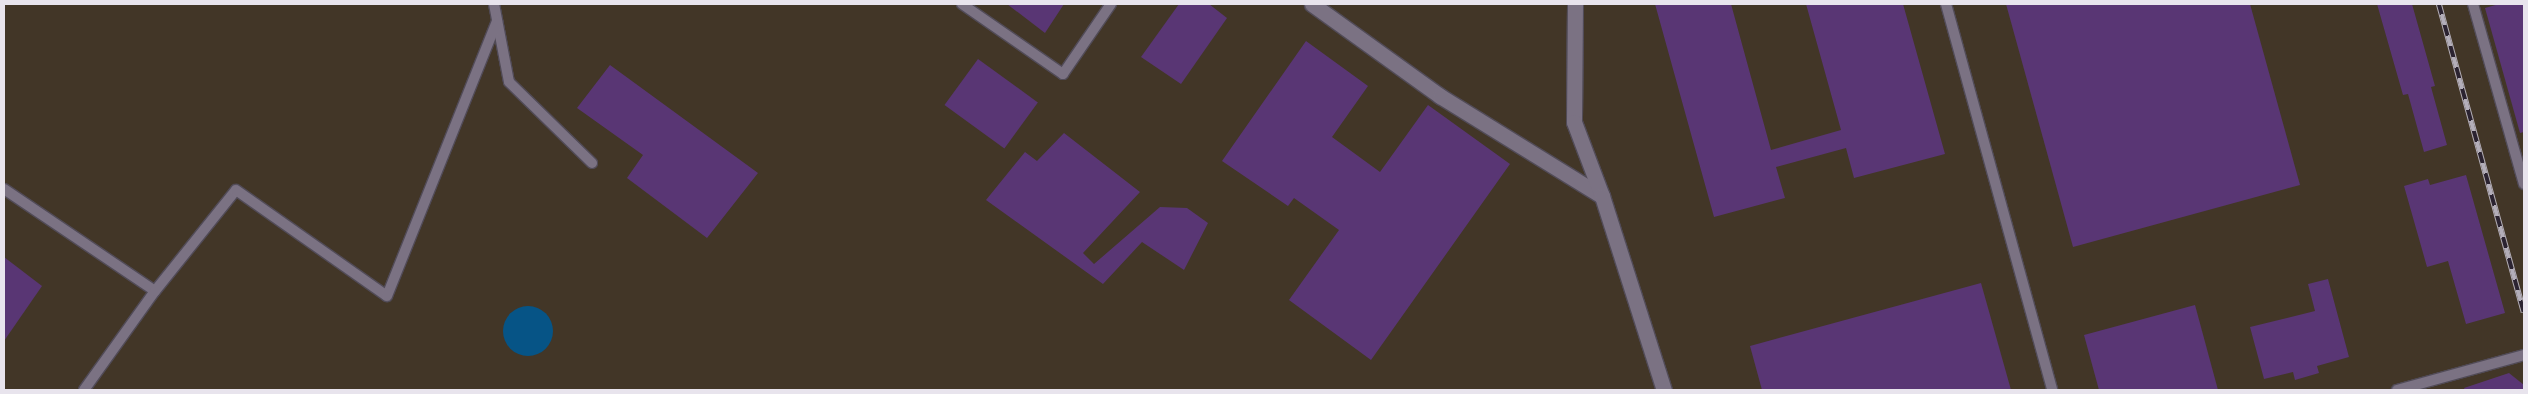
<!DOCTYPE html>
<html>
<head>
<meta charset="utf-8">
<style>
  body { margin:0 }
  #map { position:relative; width:2528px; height:394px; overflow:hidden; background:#352d3b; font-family:Literata,serif }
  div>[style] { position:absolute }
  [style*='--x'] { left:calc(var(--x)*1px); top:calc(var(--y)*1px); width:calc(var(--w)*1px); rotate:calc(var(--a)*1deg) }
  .industrial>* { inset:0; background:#423627; transform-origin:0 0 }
  .water>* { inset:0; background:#065486 }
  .round { border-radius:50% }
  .building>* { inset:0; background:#593674; transform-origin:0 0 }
  .roads { filter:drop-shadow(1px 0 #514b57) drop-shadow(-1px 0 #514b57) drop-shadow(0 1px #514b57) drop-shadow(0 -1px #514b57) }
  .lane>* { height:10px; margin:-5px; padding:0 5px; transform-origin:5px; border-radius:5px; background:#7b7283 }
  .street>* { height:15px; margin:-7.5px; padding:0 7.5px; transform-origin:7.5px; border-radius:7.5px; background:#7b7283 }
  .rail>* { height:5.5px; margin-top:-2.75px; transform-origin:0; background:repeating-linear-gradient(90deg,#2b2331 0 11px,#b3aeb9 0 22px); box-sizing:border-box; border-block:1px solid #b3aeb9 }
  span { translate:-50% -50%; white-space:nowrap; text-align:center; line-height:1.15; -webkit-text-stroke:4.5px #2b2331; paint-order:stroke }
  .frame { position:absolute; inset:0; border:5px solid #e8e4ed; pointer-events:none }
</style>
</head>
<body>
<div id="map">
  <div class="industrial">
    <i style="left:4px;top:4px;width:2520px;height:386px"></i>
  </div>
  <div class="water">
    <i class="round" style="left:503px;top:306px;width:50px;height:50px"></i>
  </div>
  <div class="building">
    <i style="clip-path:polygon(1007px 4px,1064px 4px,1045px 33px)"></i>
    <i style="clip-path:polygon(1179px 4px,1209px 4px,1227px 18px,1181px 84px,1141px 57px)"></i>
    <i style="clip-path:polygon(1655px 4px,1731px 4px,1771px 150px,1841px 130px,1806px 4px,1903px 4px,1945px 154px,1854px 178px,1846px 148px,1776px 167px,1785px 198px,1714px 217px)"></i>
    <i style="clip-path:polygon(2006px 4px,2250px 4px,2300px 185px,2073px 247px)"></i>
    <i style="clip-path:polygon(2377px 4px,2412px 4px,2435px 86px,2431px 87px,2447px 145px,2424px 152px,2408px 94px,2403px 95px)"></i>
    <i style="clip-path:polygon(2499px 4px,2524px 4px,2524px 132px,2520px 133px,2485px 8px)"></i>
    <i style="clip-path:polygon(1306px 41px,1368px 86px,1332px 137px,1380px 172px,1428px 105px,1510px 164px,1371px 360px,1289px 300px,1339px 230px,1294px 198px,1288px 206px,1222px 161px)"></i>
    <i style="left:978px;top:59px;width:74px;height:57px;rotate:36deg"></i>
    <i style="clip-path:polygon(610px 65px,758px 173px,707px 238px,627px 178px,643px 155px,577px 108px)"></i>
    <i style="clip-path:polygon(1064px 133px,1140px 192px,1083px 253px,1094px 264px,1160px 207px,1187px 208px,1208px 223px,1184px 270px,1142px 242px,1103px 284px,986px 200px,1025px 152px,1037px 161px)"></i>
    <i style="clip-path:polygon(2466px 175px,2505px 313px,2466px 324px,2448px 261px,2427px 267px,2404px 186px,2428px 179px,2430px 185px)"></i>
    <i style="clip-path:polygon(4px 257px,42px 286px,4px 341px)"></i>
    <i style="clip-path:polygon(2328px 279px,2349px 357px,2317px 366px,2319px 373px,2295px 380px,2293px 372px,2264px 379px,2250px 327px,2315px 311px,2308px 284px)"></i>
    <i style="clip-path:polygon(1981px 283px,2011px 390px,1762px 390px,1750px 346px)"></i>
    <i style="clip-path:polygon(2195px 305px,2218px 390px,2099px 390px,2084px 335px)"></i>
    <i style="clip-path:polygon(2509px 373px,2524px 385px,2524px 390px,2465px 390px,2464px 388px)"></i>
  </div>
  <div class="roads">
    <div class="lane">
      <i style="--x:494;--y:4;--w:79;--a:79.1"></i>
      <i style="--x:509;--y:82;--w:116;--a:44.3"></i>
      <i style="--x:962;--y:4;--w:123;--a:34.7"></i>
      <i style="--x:1063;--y:74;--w:85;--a:-55.6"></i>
      <i style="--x:1946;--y:4;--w:400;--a:74.6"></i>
      <i style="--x:2473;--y:4;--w:187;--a:74.2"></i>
      <i style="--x:4;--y:189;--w:182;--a:34"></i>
      <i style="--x:84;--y:390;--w:122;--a:-54.4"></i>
      <i style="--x:155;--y:291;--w:129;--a:-51.3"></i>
      <i style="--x:236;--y:190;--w:184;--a:35.1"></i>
      <i style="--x:387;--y:296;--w:296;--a:-68.2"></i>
      <i style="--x:2397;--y:390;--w:132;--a:-15.4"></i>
    </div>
    <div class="street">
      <i style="--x:1312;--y:4;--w:158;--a:35.7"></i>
      <i style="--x:1440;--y:96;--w:190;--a:31.7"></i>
      <i style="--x:1575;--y:4;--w:118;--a:90.5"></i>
      <i style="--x:1574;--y:122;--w:79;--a:69.3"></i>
      <i style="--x:1602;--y:196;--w:204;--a:72.3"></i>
    </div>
  </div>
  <div class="rail">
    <i style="--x:2439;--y:4;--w:320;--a:74.6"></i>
  </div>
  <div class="frame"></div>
</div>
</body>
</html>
